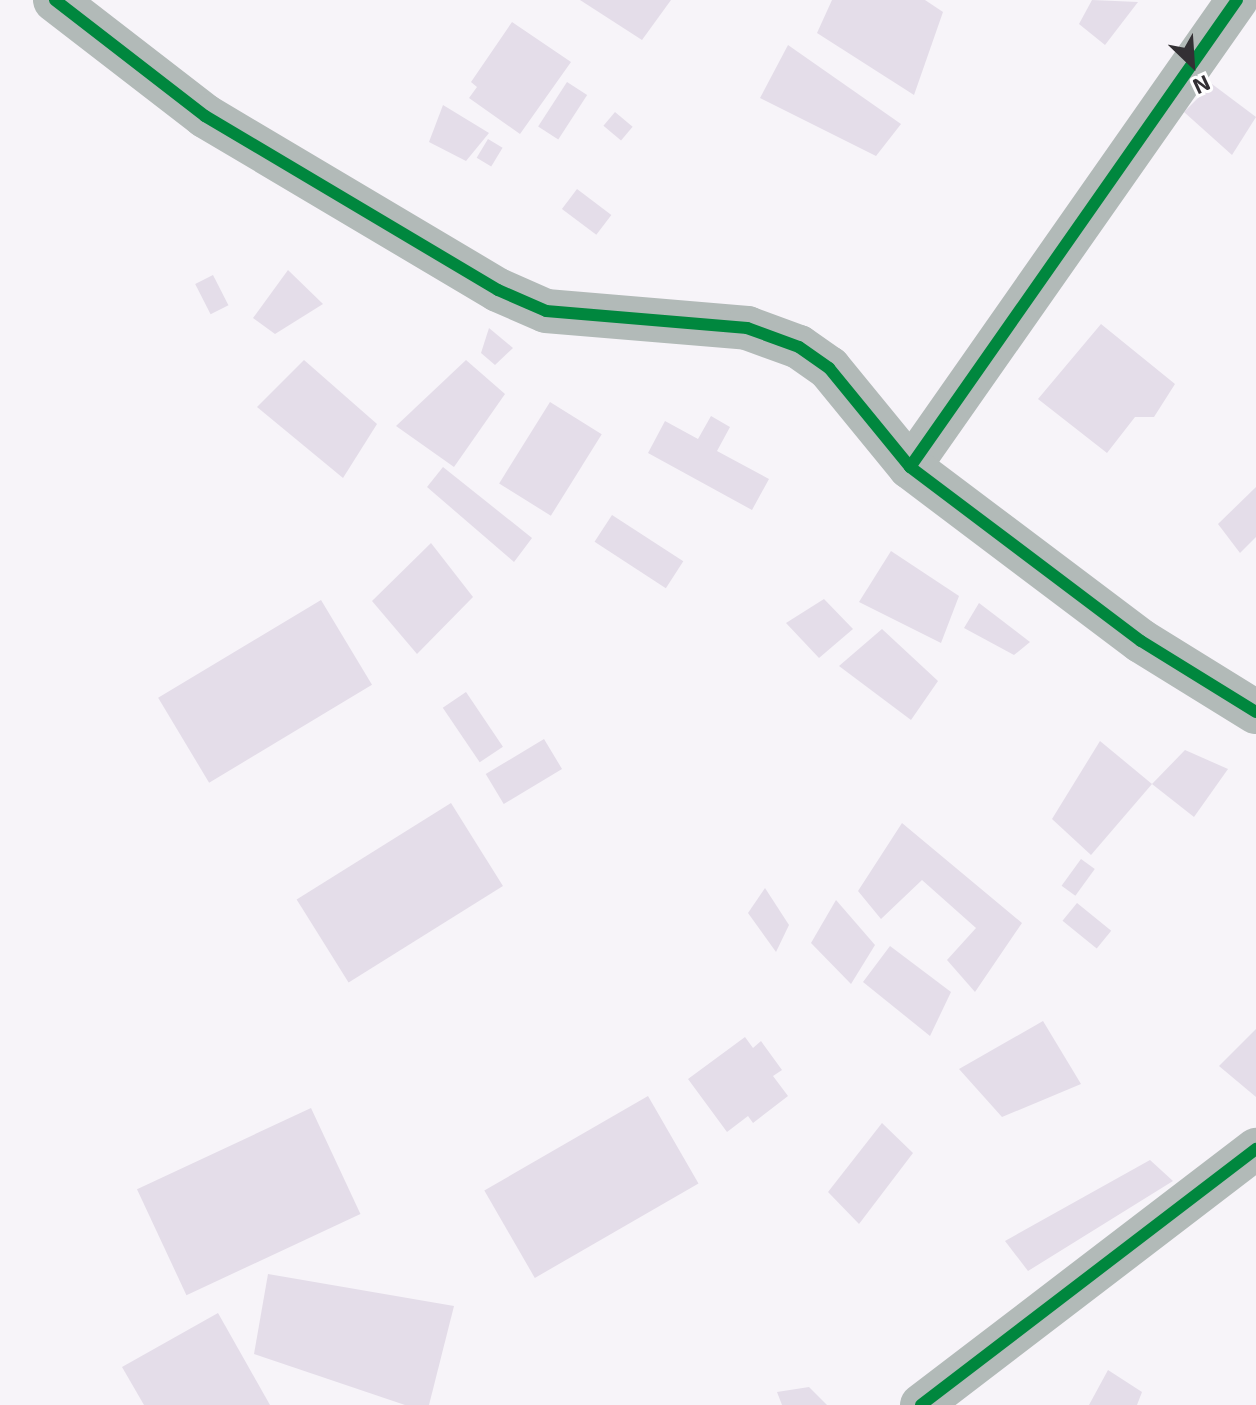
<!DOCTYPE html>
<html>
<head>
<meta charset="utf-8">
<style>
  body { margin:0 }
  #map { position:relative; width:1256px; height:1405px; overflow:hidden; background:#f7f4f9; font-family:"Exo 2",sans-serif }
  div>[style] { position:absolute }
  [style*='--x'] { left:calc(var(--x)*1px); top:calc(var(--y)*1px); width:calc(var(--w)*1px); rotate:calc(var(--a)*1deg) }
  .building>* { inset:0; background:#e4dde9; transform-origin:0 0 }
  .minor>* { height:42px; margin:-21px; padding:0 21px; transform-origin:21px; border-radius:21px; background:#b2bab8 }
  .tertiary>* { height:44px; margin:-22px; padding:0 22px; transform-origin:22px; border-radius:22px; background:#b2bab8 }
  .cycleway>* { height:12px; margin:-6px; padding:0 6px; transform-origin:6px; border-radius:6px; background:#00873e }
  span { translate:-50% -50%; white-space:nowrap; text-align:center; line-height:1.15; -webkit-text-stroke:8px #fff; paint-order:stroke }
  .north { position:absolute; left:1152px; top:24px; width:80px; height:80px; -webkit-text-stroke:6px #fff; paint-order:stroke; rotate:155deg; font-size:22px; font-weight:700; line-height:32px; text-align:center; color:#333034 }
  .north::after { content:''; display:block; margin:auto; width:28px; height:36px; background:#333034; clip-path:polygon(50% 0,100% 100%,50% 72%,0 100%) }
</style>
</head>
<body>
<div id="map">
  <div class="building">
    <i style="clip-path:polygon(580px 0,671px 0,642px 40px)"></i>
    <i style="clip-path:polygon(832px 0,925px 0,943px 12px,914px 95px,817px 33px)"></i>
    <i style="clip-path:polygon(1092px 0,1138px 2px,1105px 45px,1079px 24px)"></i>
    <i style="clip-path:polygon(512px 22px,571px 62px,520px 134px,469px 98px,477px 87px,471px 82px)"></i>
    <i style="clip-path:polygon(788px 45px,901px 124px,876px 156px,760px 98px)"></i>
    <i style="left:567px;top:82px;width:24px;height:53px;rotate:33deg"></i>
    <i style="clip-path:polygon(1212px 84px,1256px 117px,1232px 155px,1184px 112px)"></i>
    <i style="clip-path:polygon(443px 105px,489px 133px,466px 161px,429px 142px)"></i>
    <i style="left:615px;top:112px;width:23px;height:18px;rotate:40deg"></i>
    <i style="left:488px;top:139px;width:17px;height:22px;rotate:31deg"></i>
    <i style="left:577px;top:189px;width:43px;height:25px;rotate:37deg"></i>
    <i style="clip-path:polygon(288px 270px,323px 304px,275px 334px,253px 318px)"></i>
    <i style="left:213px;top:275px;width:34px;height:20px;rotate:63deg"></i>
    <i style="clip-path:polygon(1101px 324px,1175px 384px,1154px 417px,1135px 417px,1107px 453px,1038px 399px)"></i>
    <i style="clip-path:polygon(489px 328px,513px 348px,495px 365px,481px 353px)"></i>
    <i style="clip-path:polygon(304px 360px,377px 424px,343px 478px,257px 407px)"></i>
    <i style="clip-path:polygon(466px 360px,505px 394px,454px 467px,396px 426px)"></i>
    <i style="left:550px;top:402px;width:61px;height:96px;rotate:32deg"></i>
    <i style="clip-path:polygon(711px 416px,730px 427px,717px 451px,769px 479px,752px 510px,648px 453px,665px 421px,698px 439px)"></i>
    <i style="clip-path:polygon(443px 467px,532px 538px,514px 562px,427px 487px)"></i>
    <i style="clip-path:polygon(1256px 487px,1256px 537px,1240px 553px,1218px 524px)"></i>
    <i style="left:612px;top:515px;width:85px;height:32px;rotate:33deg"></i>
    <i style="clip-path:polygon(431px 543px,473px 597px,417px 654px,372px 601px)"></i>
    <i style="clip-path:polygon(891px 551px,959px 596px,941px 643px,859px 602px)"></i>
    <i style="clip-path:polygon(824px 599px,853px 629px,819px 658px,786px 623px)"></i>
    <i style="left:321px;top:600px;width:99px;height:190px;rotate:59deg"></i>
    <i style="clip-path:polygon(979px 603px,1030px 642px,1014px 655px,964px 628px)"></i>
    <i style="clip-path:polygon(882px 629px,938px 681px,911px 720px,839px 666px)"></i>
    <i style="left:466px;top:692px;width:66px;height:28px;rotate:56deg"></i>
    <i style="left:544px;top:739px;width:35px;height:68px;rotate:59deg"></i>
    <i style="clip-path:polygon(1100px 741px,1152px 784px,1091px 855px,1052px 819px)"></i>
    <i style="clip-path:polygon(1185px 750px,1228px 769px,1194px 817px,1152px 784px)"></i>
    <i style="left:451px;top:803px;width:98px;height:182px;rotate:58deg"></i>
    <i style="clip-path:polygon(902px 823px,1022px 923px,975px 992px,947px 960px,976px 928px,922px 880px,881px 919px,858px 891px)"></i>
    <i style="left:1081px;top:859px;width:17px;height:33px;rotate:36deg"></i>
    <i style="clip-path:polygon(765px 888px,789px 925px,776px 952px,748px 913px)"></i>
    <i style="clip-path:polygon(836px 900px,875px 945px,851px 984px,811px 943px)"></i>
    <i style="left:1077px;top:903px;width:44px;height:23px;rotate:39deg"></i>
    <i style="clip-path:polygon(890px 946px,951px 992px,930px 1036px,863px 982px)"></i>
    <i style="clip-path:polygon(1043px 1021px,1081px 1084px,1002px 1117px,959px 1069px)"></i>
    <i style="clip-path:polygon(1256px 1029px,1256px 1097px,1219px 1066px)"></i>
    <i style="clip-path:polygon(745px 1037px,753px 1048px,761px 1041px,782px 1070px,773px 1076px,788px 1096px,753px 1123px,748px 1116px,727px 1132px,688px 1079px)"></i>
    <i style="left:648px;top:1096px;width:101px;height:189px;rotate:60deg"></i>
    <i style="left:311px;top:1108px;width:117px;height:192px;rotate:65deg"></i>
    <i style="clip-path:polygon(882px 1123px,913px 1153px,859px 1224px,828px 1192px)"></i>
    <i style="clip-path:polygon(1150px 1160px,1173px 1181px,1028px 1271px,1005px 1241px)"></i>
    <i style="clip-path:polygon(268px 1274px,454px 1306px,429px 1405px,405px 1405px,254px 1354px)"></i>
    <i style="clip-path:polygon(218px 1313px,270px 1405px,144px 1405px,122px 1367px)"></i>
    <i style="clip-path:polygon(1108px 1370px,1142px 1392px,1137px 1405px,1089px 1405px)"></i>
    <i style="clip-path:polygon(809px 1387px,827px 1405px,782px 1405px,777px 1392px)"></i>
  </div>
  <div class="minor">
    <i style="--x:910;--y:467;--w:570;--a:-55"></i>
    <i style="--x:921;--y:1405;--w:422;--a:-37.4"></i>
  </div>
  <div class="tertiary">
    <i style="--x:55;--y:0;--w:190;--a:37.7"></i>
    <i style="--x:205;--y:116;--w:341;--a:30.7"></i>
    <i style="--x:498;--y:290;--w:52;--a:23.6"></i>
    <i style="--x:546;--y:311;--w:202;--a:4.8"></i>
    <i style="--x:747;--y:328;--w:55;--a:20.1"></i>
    <i style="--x:799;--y:347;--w:37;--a:35"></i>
    <i style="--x:829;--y:368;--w:128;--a:50.7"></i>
    <i style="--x:910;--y:467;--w:289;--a:37"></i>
    <i style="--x:1141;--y:641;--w:135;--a:31.7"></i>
  </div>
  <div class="cycleway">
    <i style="--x:55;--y:0;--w:190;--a:37.7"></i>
    <i style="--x:205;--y:116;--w:341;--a:30.7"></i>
    <i style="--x:498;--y:290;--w:52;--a:23.6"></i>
    <i style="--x:546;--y:311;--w:202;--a:4.8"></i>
    <i style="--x:747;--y:328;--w:55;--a:20.1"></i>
    <i style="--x:799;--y:347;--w:37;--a:35"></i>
    <i style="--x:829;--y:368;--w:128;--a:50.7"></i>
    <i style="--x:910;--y:467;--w:289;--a:37"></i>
    <i style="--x:1141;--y:641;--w:135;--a:31.7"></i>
    <i style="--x:910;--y:467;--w:570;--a:-55"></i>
    <i style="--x:921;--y:1405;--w:422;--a:-37.4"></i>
  </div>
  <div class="north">N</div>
</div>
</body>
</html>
